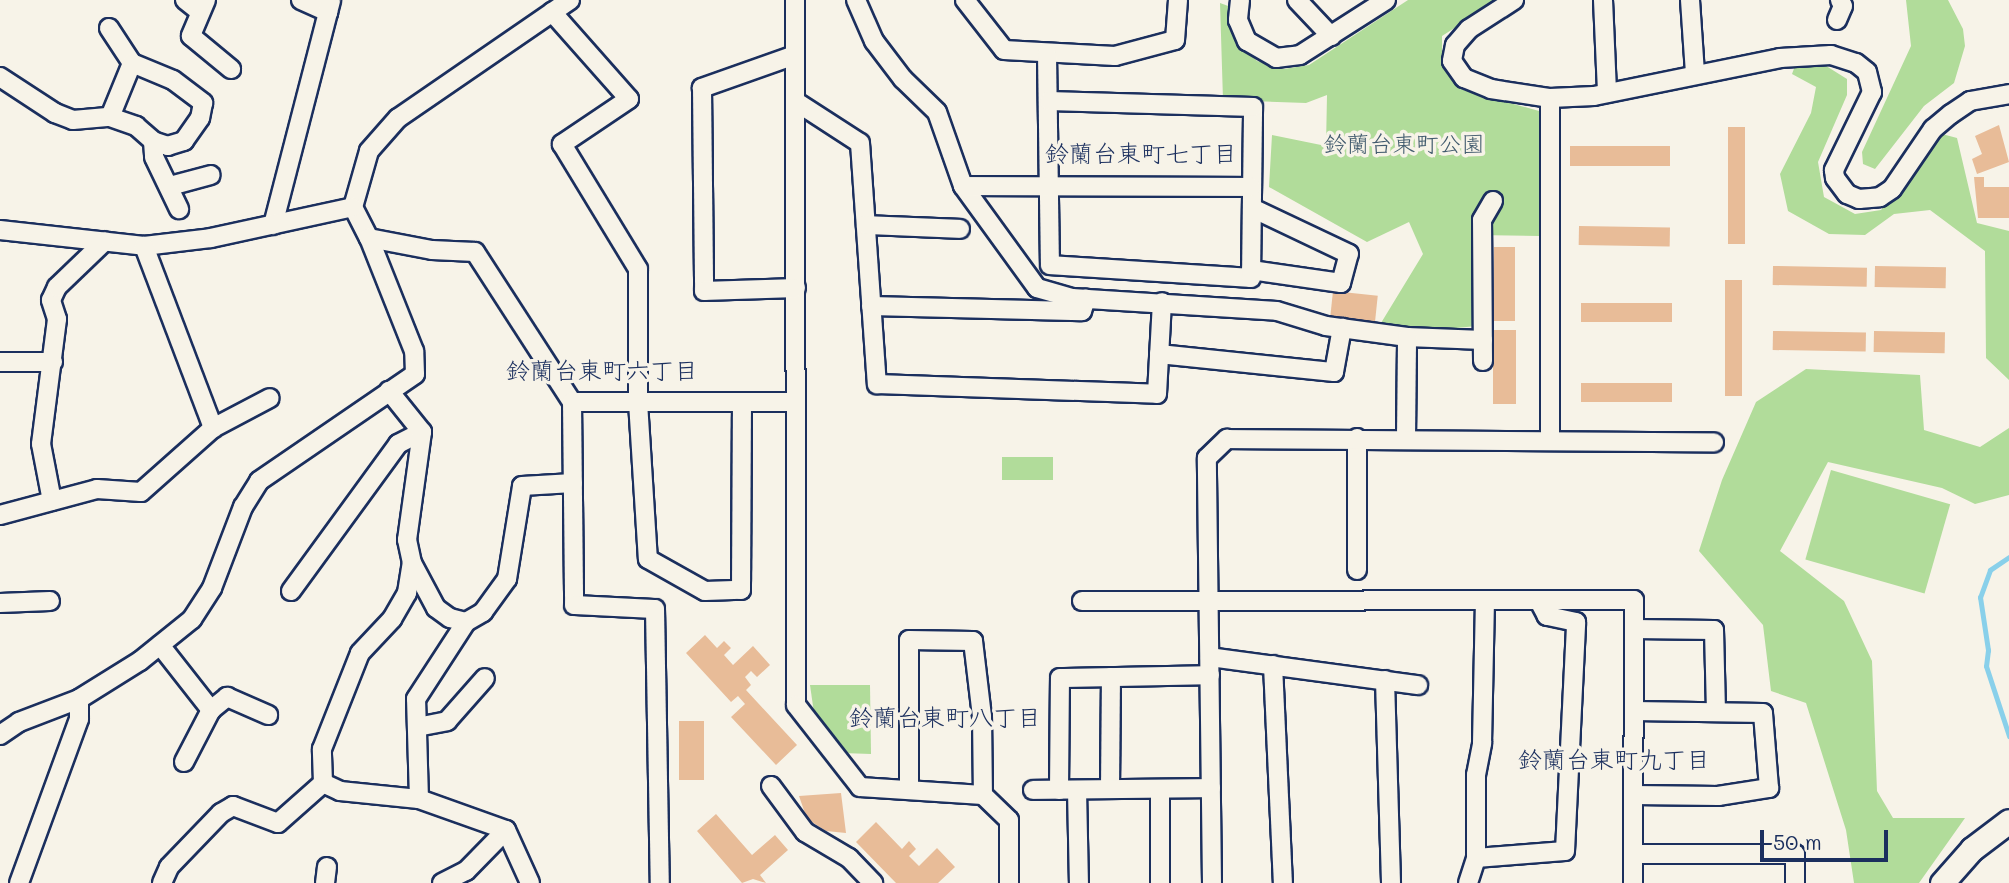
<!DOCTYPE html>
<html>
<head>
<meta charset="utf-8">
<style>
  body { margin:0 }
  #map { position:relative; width:2009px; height:883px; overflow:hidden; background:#f7f3e8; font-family:Mali,"Klee One",sans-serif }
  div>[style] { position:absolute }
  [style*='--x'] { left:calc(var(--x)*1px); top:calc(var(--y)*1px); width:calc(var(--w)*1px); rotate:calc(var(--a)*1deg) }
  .green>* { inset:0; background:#b1dc9a; transform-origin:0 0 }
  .stream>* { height:5px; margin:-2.5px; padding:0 2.5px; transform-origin:2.5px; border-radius:2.5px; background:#89d0ea }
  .building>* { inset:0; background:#e8bc98; transform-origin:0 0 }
  .roads { filter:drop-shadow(2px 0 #1b2f5e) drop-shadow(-2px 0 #1b2f5e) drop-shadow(0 2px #1b2f5e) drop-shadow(0 -2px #1b2f5e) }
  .minor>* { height:18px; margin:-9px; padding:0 9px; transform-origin:9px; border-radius:9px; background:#f7f3e8 }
  .major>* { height:23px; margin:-11.5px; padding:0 11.5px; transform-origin:11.5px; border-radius:11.5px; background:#f7f3e8 }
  span { translate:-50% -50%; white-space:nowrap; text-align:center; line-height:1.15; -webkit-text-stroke:7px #f7f3e8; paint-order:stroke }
  .park-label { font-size:23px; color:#405a6d }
  .neighbourhood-label { font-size:24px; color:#1b2f5e }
  .scale { position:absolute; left:1760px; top:830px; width:128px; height:32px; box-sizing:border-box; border:4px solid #1b2f5e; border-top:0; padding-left:9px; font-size:21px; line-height:24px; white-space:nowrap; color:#1b2f5e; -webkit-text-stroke:5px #f7f3e8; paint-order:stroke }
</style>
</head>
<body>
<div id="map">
  <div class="green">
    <i style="clip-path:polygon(1408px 0,1498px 0,1442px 36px,1442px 59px,1460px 89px,1539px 111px,1540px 236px,1476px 235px,1477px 326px,1425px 331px,1381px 323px,1423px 254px,1409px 222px,1367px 242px,1269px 187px,1272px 135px,1326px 146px,1327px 95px,1306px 103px,1223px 100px,1220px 3px,1231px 7px,1237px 40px,1257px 61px,1284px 69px,1309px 65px)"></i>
    <i style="clip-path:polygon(1906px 0,1948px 0,1963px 29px,1965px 46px,1954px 83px,1924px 106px,1875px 169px,1863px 164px,1862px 152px,1911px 46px)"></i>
    <i style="clip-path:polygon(1823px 64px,1847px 79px,1847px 95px,1818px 162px,1824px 197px,1855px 214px,1881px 210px,1942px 134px,1957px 138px,1977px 223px,2009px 231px,2009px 380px,1986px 358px,1985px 251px,1930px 210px,1894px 214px,1865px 235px,1829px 234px,1788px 211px,1780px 174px,1811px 113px,1816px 87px,1792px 74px,1795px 66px)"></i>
    <i style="clip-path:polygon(1806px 369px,1920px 375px,1924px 430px,1980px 447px,2009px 428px,2009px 495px,1975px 504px,1942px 488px,1828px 462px,1780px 551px,1844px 601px,1872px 661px,1877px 791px,1893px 818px,1965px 818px,1919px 883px,1854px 883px,1846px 830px,1806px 703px,1771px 691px,1763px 625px,1699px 551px,1722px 480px,1756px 402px)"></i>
    <i style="left:1002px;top:457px;width:51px;height:23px"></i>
    <i style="left:1831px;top:470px;width:124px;height:93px;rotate:16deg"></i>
    <i style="clip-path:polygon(810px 685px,870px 685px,871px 754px,842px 753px,815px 720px)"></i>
  </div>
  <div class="stream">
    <i style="--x:2009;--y:557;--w:23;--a:146"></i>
    <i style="--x:1990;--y:570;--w:29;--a:110"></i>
    <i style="--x:1980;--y:597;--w:54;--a:81.4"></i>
    <i style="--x:1988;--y:650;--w:16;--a:97"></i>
    <i style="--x:1986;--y:666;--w:74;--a:71.8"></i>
  </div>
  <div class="building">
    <i style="clip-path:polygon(1999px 125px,2009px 162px,1977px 174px,1972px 159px,1982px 154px,1975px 136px)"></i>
    <i style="left:1728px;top:127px;width:17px;height:117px"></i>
    <i style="left:1570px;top:146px;width:100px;height:20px"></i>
    <i style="clip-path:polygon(1974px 177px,1984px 177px,1984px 187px,2009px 187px,2009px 218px,1978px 218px)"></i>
    <i style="left:1579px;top:226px;width:91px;height:19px;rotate:1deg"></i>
    <i style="left:1494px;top:247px;width:21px;height:74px"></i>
    <i style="left:1773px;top:266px;width:94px;height:19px;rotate:1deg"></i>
    <i style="left:1875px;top:266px;width:71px;height:21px;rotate:1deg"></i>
    <i style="left:1725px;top:280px;width:17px;height:116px"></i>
    <i style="left:1333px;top:291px;width:45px;height:32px;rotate:6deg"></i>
    <i style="left:1581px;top:303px;width:91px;height:19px"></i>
    <i style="left:1493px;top:330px;width:23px;height:74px"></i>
    <i style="left:1773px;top:331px;width:93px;height:19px;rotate:1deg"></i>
    <i style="left:1874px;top:331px;width:71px;height:21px;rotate:1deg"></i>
    <i style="left:1581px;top:383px;width:91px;height:19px"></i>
    <i style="clip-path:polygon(705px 635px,717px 648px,724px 641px,731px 648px,724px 655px,733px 665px,753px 646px,770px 665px,757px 677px,751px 671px,745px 677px,751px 685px,746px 690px,797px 745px,776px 765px,731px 717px,745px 704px,738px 696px,731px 702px,686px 653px)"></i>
    <i style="left:679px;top:721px;width:25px;height:59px"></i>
    <i style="clip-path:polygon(841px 793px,846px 833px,826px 831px,807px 819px,799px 796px)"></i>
    <i style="clip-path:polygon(716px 814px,752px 855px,775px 835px,788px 850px,760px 875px,766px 883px,753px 879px,742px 883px,697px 831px)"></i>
    <i style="clip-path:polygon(876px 822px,902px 849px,909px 841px,916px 849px,909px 856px,919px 866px,937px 848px,955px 867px,938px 883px,896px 883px,856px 842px)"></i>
  </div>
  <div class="roads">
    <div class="minor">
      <i style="--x:185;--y:0;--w:18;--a:38"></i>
      <i style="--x:206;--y:0;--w:39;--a:113"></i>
      <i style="--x:191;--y:36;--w:52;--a:39.5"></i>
      <i style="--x:301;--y:0;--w:30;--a:24"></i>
      <i style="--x:570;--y:0;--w:209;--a:145.5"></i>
      <i style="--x:398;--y:118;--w:44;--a:131.3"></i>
      <i style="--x:369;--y:151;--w:58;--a:105.9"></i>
      <i style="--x:353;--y:207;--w:35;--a:63"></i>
      <i style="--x:369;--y:238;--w:64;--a:10.8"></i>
      <i style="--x:432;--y:250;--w:43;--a:2.7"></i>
      <i style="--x:475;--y:252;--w:179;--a:57.1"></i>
      <i style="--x:572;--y:402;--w:203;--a:89.4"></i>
      <i style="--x:574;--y:605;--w:81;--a:2.8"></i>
      <i style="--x:655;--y:609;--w:274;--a:89"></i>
      <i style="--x:795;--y:0;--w:705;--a:89.92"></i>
      <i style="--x:796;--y:705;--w:104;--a:52"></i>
      <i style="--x:860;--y:787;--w:123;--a:3.7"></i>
      <i style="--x:983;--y:795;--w:36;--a:44"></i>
      <i style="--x:1009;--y:820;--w:63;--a:90"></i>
      <i style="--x:856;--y:0;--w:45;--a:66.3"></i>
      <i style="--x:874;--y:41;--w:48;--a:52.7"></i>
      <i style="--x:903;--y:79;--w:47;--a:44.1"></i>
      <i style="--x:937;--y:112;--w:78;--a:70.6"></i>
      <i style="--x:963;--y:186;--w:126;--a:54"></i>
      <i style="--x:1037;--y:288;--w:36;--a:16"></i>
      <i style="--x:1072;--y:298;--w:205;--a:3.6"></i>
      <i style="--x:1277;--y:311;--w:51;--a:17"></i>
      <i style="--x:1326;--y:326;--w:82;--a:7.7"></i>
      <i style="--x:1407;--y:337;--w:76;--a:2.3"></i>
      <i style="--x:965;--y:0;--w:63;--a:52"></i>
      <i style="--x:1004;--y:50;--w:111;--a:3.1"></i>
      <i style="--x:1115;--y:56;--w:62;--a:-14.9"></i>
      <i style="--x:1175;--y:40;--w:40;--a:-85.7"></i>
      <i style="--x:1240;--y:0;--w:20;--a:96"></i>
      <i style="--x:1238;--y:20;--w:23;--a:67"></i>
      <i style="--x:1247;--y:41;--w:34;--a:30"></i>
      <i style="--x:1276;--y:58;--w:24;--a:-7"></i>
      <i style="--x:1300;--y:55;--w:102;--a:-32.6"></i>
      <i style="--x:1297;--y:0;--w:50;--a:46.6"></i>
      <i style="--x:1514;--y:0;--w:54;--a:147.2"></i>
      <i style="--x:1469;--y:29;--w:21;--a:131"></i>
      <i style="--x:1455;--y:45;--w:16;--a:101"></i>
      <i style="--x:1452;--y:61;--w:21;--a:55"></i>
      <i style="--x:1464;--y:78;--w:29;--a:22"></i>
      <i style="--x:1491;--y:89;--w:60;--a:8.7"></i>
      <i style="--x:1550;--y:98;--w:44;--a:-2.6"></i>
      <i style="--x:1594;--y:96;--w:190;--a:-11.5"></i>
      <i style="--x:1780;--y:58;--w:51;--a:-3.4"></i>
      <i style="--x:1831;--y:55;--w:26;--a:18"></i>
      <i style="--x:1856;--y:63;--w:14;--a:39"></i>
      <i style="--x:1867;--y:72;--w:21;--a:76"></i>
      <i style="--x:1872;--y:92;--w:87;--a:116"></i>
      <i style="--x:1834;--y:170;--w:8;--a:83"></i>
      <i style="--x:1835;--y:178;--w:20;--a:53"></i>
      <i style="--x:1847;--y:194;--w:13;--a:23"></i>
      <i style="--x:1859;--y:199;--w:21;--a:-5"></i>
      <i style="--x:1880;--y:197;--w:14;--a:-34"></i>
      <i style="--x:1892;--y:189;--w:73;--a:-55.7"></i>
      <i style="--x:1933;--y:129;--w:23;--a:-40"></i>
      <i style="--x:1951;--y:114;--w:23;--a:-34"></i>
      <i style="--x:1970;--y:101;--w:40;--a:-10"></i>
      <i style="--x:1603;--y:0;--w:93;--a:87.5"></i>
      <i style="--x:1690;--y:0;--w:74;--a:86.1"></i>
      <i style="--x:552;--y:12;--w:116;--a:48.5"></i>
      <i style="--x:629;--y:99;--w:81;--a:146.1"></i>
      <i style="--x:562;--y:144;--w:146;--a:58.7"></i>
      <i style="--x:638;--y:269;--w:133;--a:90"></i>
      <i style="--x:638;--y:402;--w:157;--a:86.4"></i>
      <i style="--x:648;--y:559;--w:65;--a:29.3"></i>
      <i style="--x:705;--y:591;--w:36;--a:-2"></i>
      <i style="--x:741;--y:590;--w:188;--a:-89.7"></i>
      <i style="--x:1837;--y:20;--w:15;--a:-67"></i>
      <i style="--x:1843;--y:6;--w:7;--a:-117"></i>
      <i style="--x:109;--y:28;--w:42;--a:56.7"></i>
      <i style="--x:1047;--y:54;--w:211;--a:89.2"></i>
      <i style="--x:1050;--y:265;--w:201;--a:3.7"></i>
      <i style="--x:1251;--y:278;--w:171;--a:-89.3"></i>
      <i style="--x:1253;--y:107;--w:204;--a:-178.3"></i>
      <i style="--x:795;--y:55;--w:99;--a:160.5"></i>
      <i style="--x:702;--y:88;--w:203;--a:89.4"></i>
      <i style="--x:704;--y:291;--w:92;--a:-1.9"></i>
      <i style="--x:0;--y:77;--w:66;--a:33.2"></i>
      <i style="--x:55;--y:113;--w:19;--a:21"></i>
      <i style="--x:73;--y:120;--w:37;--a:-5"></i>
      <i style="--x:110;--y:117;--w:28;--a:19"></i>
      <i style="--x:136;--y:126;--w:23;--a:41"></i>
      <i style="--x:153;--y:141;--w:16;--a:86"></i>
      <i style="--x:154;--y:157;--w:58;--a:64.3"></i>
      <i style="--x:795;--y:101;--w:77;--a:32.9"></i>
      <i style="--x:860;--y:143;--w:242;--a:86"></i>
      <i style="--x:877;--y:384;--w:280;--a:2"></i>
      <i style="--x:1157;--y:394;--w:92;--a:-86.9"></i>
      <i style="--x:110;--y:117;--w:58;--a:-67.8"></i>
      <i style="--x:132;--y:63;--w:44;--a:22.5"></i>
      <i style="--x:173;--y:80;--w:38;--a:37"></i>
      <i style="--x:203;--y:103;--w:15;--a:101"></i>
      <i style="--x:200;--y:118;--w:28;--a:125"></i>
      <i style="--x:184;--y:141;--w:17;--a:163"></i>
      <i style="--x:168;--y:146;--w:16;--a:-162"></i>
      <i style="--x:170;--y:186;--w:42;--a:-15"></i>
      <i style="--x:963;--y:186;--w:288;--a:0.2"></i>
      <i style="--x:273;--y:225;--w:232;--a:-75.5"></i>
      <i style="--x:866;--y:225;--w:94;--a:2.4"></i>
      <i style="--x:0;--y:230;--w:145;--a:6.3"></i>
      <i style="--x:144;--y:246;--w:67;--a:-6.8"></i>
      <i style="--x:211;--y:238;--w:145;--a:-12.3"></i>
      <i style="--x:144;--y:246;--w:195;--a:69.2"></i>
      <i style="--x:1251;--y:270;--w:91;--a:8.2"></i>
      <i style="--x:1341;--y:283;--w:30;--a:-75"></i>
      <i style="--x:1349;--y:254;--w:107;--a:-154.6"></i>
      <i style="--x:871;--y:306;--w:211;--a:1.4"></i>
      <i style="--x:1082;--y:311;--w:13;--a:-72"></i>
      <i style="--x:1159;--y:354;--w:176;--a:5.9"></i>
      <i style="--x:1334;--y:372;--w:45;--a:-79.7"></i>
      <i style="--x:1483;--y:361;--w:141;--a:-90.4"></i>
      <i style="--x:1482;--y:220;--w:22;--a:-60"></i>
      <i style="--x:0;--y:362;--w:53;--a:0"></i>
      <i style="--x:572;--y:402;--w:224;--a:0"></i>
      <i style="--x:1357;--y:438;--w:132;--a:90"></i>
      <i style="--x:1406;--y:438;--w:101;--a:-89.4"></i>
      <i style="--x:1550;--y:441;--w:343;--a:-90"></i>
      <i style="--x:52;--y:501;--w:58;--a:-100.9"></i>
      <i style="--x:41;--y:444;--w:126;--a:-82.7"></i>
      <i style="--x:57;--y:319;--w:20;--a:-108"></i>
      <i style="--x:51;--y:300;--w:14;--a:-65"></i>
      <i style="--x:57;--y:287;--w:66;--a:-43.8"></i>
      <i style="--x:0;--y:515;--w:100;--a:-15"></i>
      <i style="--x:97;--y:489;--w:44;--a:3.9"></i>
      <i style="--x:141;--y:492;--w:96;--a:-41.6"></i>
      <i style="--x:213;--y:428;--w:64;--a:-27.8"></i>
      <i style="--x:412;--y:563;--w:51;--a:61.9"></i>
      <i style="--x:436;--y:608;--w:17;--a:36"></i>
      <i style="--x:450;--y:618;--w:16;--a:14"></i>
      <i style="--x:466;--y:622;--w:20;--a:-30"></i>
      <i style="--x:483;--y:612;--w:41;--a:-54"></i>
      <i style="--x:507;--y:579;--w:94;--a:-80.8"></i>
      <i style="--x:522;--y:486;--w:51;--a:-3.4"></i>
      <i style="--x:291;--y:591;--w:182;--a:-53.9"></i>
      <i style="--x:398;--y:444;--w:27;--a:-27"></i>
      <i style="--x:1082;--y:601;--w:552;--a:-0.1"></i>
      <i style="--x:1634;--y:600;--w:283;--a:90.2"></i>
      <i style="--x:0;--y:603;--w:50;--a:-2.3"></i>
      <i style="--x:1634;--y:629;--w:80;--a:0.7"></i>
      <i style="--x:1714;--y:630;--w:80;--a:88.6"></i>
      <i style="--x:160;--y:645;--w:83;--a:51.9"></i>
      <i style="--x:1210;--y:657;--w:210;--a:7.7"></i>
      <i style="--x:1273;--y:665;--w:218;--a:87.4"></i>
      <i style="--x:1385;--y:680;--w:203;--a:88.3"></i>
      <i style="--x:417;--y:727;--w:31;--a:-11"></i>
      <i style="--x:447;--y:721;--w:57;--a:-48.5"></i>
      <i style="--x:0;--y:735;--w:23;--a:-34"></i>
      <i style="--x:19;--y:722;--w:64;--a:-21"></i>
      <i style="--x:79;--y:699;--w:72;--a:-31.9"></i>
      <i style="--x:140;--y:661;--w:67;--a:-38.9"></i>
      <i style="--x:192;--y:619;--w:37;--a:-57"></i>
      <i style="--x:212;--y:588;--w:87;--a:-69.1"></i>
      <i style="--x:243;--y:507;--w:31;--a:-58"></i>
      <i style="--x:259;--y:481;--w:189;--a:-34.4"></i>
      <i style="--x:415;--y:374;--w:23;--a:-92"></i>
      <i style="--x:414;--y:351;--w:122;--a:-111.7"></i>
      <i style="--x:184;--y:762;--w:59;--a:-62.6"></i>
      <i style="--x:211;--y:710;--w:21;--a:-39"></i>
      <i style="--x:227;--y:697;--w:45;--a:23.7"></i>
      <i style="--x:323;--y:783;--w:34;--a:-92"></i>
      <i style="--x:322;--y:749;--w:103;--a:-68.4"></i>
      <i style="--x:360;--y:653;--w:47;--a:-46.7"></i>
      <i style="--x:392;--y:619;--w:30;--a:-60"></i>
      <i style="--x:407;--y:593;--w:30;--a:-81"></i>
      <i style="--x:412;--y:563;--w:24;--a:-102"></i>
      <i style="--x:407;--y:540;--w:109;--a:-82.1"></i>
      <i style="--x:422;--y:432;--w:53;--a:-128.8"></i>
      <i style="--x:323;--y:783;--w:19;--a:25"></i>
      <i style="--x:340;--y:791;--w:79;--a:5.8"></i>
      <i style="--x:419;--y:799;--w:92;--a:19.6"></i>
      <i style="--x:506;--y:830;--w:58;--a:65.6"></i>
      <i style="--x:771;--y:786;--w:57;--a:53.5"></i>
      <i style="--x:805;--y:832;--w:51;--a:30.6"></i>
      <i style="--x:849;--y:858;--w:35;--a:46"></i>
      <i style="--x:1110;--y:789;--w:112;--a:-89.5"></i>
      <i style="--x:1160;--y:789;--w:94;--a:90"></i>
      <i style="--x:909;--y:790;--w:150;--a:-90"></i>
      <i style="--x:909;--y:640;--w:64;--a:0.9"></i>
      <i style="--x:973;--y:641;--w:76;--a:83.2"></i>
      <i style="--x:982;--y:716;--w:79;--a:89.3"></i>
      <i style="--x:1033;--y:790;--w:178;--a:-0.6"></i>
      <i style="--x:1059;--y:790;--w:112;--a:-89.5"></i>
      <i style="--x:1060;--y:678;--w:150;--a:-1.1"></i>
      <i style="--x:1077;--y:790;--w:93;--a:88.8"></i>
      <i style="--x:1634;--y:795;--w:84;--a:0.7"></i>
      <i style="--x:1718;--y:796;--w:52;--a:-8.9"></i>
      <i style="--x:1769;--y:788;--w:75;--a:-94.6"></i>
      <i style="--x:1763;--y:713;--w:129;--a:-179.1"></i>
      <i style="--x:419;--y:799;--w:100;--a:-91.7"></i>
      <i style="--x:416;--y:699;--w:92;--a:-57"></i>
      <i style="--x:1634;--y:854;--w:161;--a:0"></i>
      <i style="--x:1795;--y:854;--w:29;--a:90"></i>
      <i style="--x:1476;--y:858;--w:89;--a:-4.5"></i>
      <i style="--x:1565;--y:851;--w:229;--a:-87.2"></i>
      <i style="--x:1576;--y:622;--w:30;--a:-168"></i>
      <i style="--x:1547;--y:616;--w:17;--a:-118"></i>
      <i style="--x:19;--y:883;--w:175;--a:-69.9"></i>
      <i style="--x:79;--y:719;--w:20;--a:-90"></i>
      <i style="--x:162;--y:883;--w:17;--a:-66"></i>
      <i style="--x:169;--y:867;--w:75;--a:-46.1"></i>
      <i style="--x:221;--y:813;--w:14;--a:-30"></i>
      <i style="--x:233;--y:806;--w:48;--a:20.7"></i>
      <i style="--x:278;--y:823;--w:60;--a:-41.6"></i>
      <i style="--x:325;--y:883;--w:16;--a:-83"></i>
      <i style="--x:442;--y:883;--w:27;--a:-27"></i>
      <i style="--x:466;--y:871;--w:57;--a:-45.7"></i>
      <i style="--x:1212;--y:883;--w:425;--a:-90.7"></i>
      <i style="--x:1207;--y:458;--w:28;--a:-44"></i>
      <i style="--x:1227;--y:439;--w:487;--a:0.4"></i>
      <i style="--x:1468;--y:883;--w:26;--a:-72"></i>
      <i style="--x:1476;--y:858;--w:83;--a:-90"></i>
      <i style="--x:1476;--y:775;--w:33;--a:-79"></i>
      <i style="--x:1482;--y:743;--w:141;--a:-88.8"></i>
    </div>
    <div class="major">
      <i style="--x:1942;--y:883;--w:45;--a:-48.6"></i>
      <i style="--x:1972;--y:849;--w:46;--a:-37.1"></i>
    </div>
  </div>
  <div class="park-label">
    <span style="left:1404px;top:143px">鈴蘭台東町公園</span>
  </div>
  <div class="neighbourhood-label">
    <span style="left:1141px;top:153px">鈴蘭台東町七丁目</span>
    <span style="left:602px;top:370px">鈴蘭台東町六丁目</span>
    <span style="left:945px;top:717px">鈴蘭台東町八丁目</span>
    <span style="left:1614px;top:759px">鈴蘭台東町九丁目</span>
  </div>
  <div class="scale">50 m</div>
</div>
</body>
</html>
